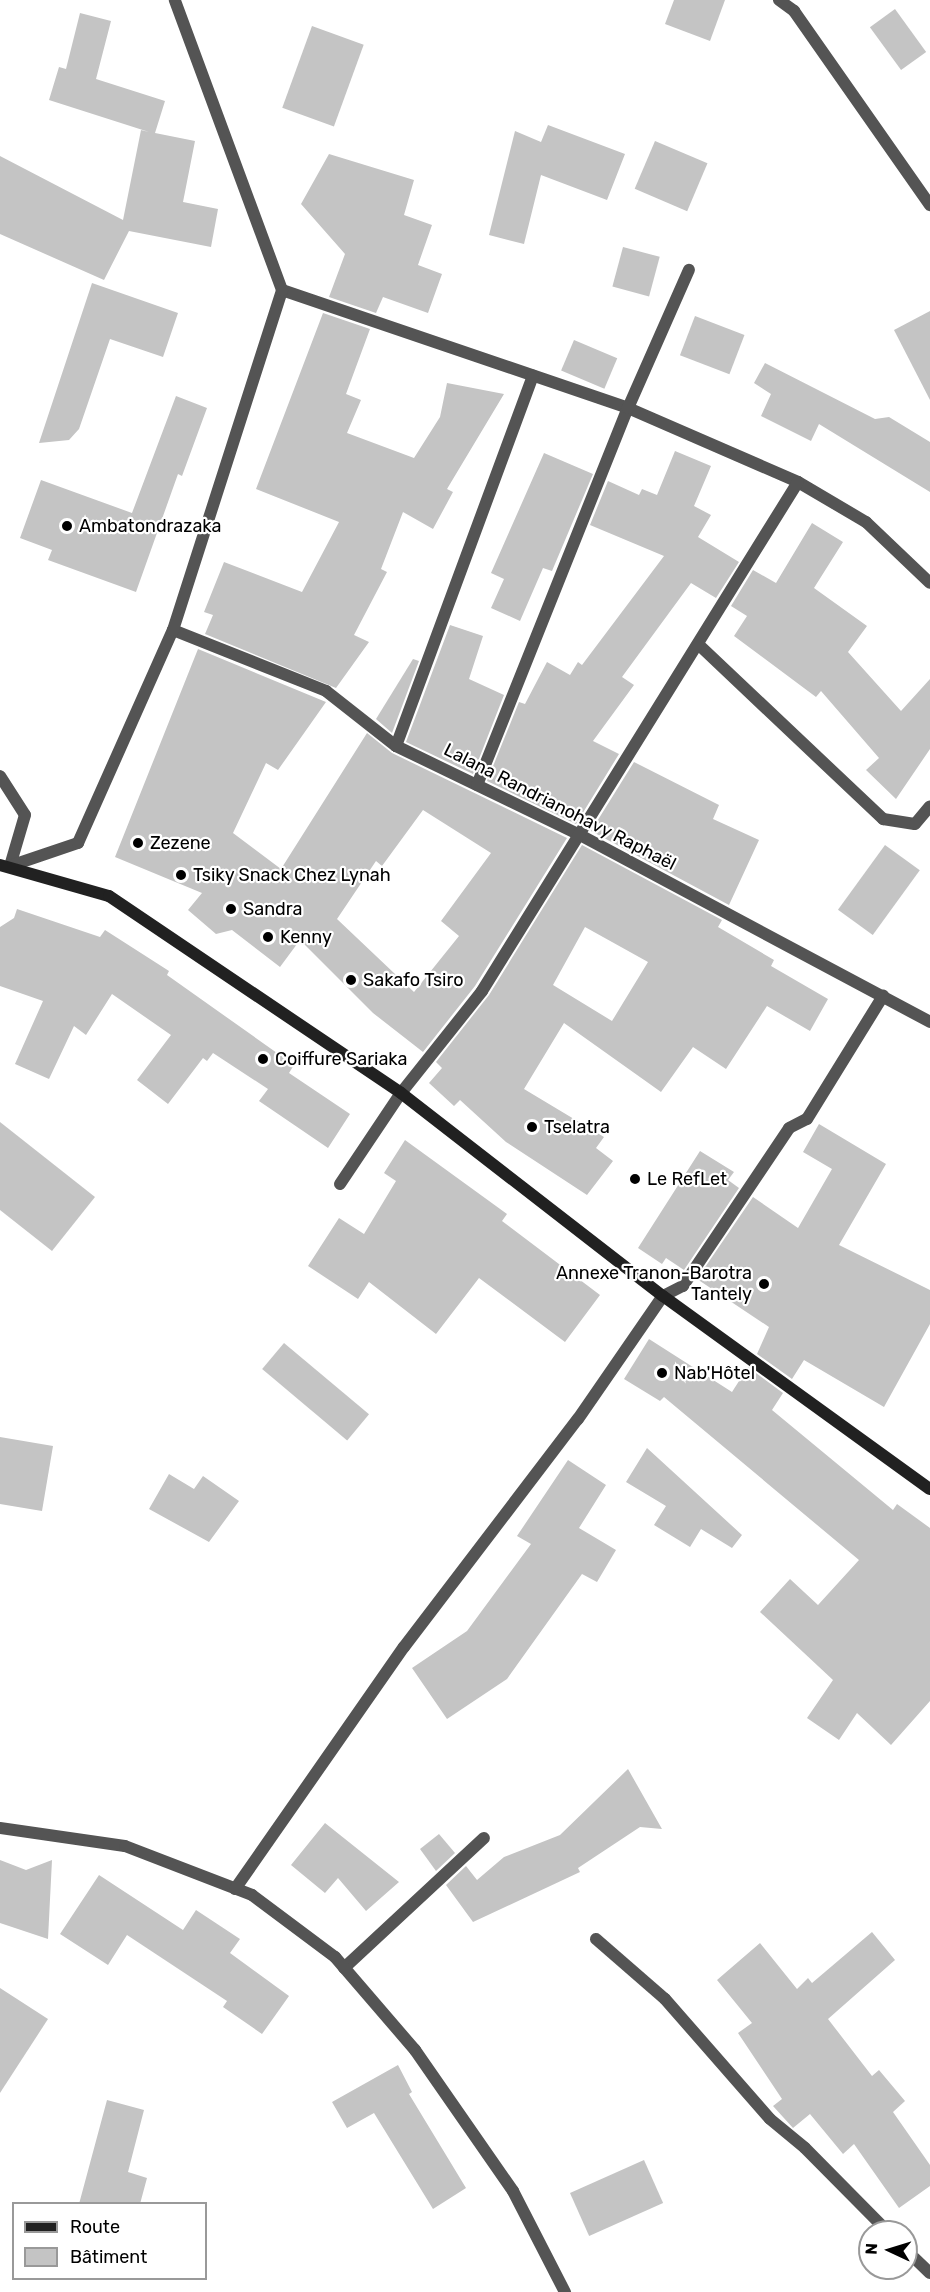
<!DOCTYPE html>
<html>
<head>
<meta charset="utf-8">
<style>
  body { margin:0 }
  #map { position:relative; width:930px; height:2292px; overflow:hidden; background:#fff; font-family:Rubik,sans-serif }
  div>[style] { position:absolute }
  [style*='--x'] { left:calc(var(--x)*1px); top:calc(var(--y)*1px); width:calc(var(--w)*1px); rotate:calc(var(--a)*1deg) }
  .building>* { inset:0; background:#c4c4c4; transform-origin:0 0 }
  .lane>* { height:12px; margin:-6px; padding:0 6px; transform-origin:6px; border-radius:6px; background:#545454 }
  .street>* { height:12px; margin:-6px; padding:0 6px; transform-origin:6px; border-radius:6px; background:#545454 }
  .secondary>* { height:12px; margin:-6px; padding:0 6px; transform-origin:6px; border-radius:6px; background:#212121 }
  .dots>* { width:16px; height:16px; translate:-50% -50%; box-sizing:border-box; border:3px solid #fff; border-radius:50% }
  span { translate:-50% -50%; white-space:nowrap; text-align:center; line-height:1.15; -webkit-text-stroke:4.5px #fff; paint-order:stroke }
  .poi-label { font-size:18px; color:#000 }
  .left { translate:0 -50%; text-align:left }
  .right { translate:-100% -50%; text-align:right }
  .street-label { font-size:18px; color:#000 }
  .legend { position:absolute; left:12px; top:2202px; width:195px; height:78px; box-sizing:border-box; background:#fff; border:2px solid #999; margin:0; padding:8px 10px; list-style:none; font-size:18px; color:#000 }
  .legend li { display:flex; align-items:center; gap:12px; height:30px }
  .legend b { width:30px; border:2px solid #999 }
  .north { position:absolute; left:858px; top:2220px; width:60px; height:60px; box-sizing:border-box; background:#fff; border:2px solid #999; border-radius:50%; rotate:274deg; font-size:16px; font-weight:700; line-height:24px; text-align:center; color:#000 }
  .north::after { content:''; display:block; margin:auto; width:21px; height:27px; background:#000; clip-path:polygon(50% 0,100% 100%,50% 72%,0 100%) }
</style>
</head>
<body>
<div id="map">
  <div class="building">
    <i style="clip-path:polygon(674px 0,725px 0,710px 41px,665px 24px)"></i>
    <i style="left:895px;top:9px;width:53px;height:31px;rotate:54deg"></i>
    <i style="clip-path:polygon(80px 13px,111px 21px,96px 79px,165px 101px,155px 133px,195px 141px,183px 202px,218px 209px,211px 247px,129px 231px,104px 280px,0 234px,0 156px,123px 220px,141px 130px,149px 132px,49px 100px,59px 67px,66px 69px)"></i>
    <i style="left:312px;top:26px;width:55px;height:87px;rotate:20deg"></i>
    <i style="clip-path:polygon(548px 125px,625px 154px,607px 200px,541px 175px,524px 244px,489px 235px,515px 131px,541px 142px)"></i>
    <i style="left:655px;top:141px;width:57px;height:52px;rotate:23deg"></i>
    <i style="clip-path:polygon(329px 154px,414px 180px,404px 215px,432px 225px,418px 265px,442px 274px,428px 313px,383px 297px,376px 313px,329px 297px,345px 254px,301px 204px)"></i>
    <i style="left:623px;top:247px;width:38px;height:41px;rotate:15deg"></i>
    <i style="clip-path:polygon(92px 283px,178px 313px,163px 357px,110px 339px,79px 429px,69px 440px,39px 443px)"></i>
    <i style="clip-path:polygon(930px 311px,930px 400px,894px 330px)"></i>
    <i style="clip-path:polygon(323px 313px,370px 329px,346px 394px,361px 400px,347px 433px,414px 458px,440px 417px,447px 383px,504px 394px,447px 489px,453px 492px,433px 529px,403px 512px,381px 569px,387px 572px,354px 635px,369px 642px,336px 688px,205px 634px,213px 615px,204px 612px,224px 562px,302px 592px,339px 522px,256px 489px)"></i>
    <i style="left:695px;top:316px;width:53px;height:42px;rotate:21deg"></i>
    <i style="left:574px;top:340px;width:47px;height:33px;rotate:23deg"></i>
    <i style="clip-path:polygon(765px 363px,875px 419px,889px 417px,930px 442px,930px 492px,819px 424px,811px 441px,761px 416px,771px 394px,754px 383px)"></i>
    <i style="clip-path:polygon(176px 396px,207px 408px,182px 476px,178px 474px,136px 592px,48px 560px,52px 550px,20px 538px,41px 480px,132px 513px)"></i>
    <i style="clip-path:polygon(675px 451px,711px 466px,694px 506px,711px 515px,698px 537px,739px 562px,716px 598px,691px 583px,622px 677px,634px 685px,593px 741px,619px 754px,576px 824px,487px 781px,519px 702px,525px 704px,547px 662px,570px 675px,578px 662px,582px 665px,664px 556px,590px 525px,608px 481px,639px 495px,642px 489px,657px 495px)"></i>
    <i style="clip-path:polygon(544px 453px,593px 474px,552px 571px,543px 568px,520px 621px,491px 608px,504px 579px,491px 573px)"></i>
    <i style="clip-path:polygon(812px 523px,843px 542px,814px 588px,867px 626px,848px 652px,901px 711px,930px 679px,930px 749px,896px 799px,866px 770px,879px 758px,821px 691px,816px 697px,734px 636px,747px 616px,731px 606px,753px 570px,776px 583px)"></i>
    <i style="clip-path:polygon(450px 625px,483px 636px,469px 679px,504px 695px,473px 774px,406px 742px)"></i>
    <i style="clip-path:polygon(evenodd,198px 649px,326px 702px,278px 770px,266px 763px,233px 833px,281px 869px,367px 733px,392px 753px,567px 838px,475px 986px,423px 1052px,373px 1013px,300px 940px,280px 967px,232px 930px,216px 934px,188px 910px,202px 893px,115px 857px,198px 649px,423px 810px,491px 853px,441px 921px,459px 936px,414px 992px,337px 919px,376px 861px,382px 866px,423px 810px)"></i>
    <i style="clip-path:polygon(413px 659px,419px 661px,392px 733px,376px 719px)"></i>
    <i style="clip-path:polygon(634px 762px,719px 805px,713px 819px,759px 840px,729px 905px,591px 831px)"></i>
    <i style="clip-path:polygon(evenodd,582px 845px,722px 920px,718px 927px,774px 960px,771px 966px,828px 999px,810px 1031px,767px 1006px,726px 1069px,693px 1047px,661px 1092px,564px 1023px,524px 1089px,604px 1137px,596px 1148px,613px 1161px,587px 1195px,506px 1142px,460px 1100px,454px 1106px,429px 1083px,442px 1068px,436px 1062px,489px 995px,582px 845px,585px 927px,648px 962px,612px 1021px,553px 985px,585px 927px)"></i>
    <i style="left:885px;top:845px;width:43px;height:80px;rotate:36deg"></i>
    <i style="clip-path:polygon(17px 909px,100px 937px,105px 930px,169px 971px,167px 975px,294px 1065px,289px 1073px,350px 1114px,328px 1148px,259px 1101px,268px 1089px,213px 1053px,207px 1061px,203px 1058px,168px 1104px,137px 1080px,171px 1035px,112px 994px,86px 1035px,74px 1026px,49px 1079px,15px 1064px,43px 1001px,0 986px,0 927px,14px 918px)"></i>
    <i style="clip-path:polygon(0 1122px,95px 1197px,52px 1251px,0 1210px)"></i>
    <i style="clip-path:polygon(819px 1124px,886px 1164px,839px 1245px,930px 1290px,930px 1324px,884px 1407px,804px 1360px,792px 1379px,757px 1354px,769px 1327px,697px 1279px,753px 1197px,798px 1228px,832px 1169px,803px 1152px)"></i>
    <i style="clip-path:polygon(405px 1140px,507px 1214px,502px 1221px,600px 1295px,565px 1342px,479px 1278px,436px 1334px,369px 1282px,358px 1299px,308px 1266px,339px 1218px,364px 1234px,396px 1181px,384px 1173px)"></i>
    <i style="clip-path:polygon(700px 1151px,734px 1172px,728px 1180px,739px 1188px,684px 1270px,666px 1258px,662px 1264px,638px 1248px)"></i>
    <i style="clip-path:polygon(649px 1339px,732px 1392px,748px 1367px,783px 1393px,772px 1410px,893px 1510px,897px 1504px,930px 1528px,930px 1701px,891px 1745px,857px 1713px,839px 1740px,807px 1718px,833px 1680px,760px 1612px,790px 1579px,818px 1605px,859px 1560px,664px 1397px,660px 1401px,624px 1379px)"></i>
    <i style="left:284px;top:1343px;width:111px;height:34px;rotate:40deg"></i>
    <i style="clip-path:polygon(0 1437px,53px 1446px,42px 1511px,0 1504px)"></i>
    <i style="clip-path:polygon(647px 1448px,742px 1535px,732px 1548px,701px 1529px,690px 1547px,654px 1525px,666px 1506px,626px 1482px)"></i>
    <i style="clip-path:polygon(568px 1460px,606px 1485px,579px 1528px,616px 1550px,597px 1582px,582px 1574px,507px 1679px,447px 1719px,412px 1668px,467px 1631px,531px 1544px,517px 1536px)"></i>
    <i style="clip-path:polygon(169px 1474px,194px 1489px,203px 1476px,239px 1501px,209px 1542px,149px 1509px)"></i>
    <i style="clip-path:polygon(628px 1769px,662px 1829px,640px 1827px,578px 1868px,580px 1872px,473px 1922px,446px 1885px,466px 1866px,477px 1880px,504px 1857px,560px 1835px)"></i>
    <i style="clip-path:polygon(325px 1823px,399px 1882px,366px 1911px,338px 1878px,325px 1893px,291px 1865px)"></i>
    <i style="clip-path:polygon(439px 1834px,455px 1853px,436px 1871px,420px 1849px)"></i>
    <i style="clip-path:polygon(0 1860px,26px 1870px,52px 1860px,48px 1939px,0 1923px)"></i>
    <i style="clip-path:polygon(99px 1875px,183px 1930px,196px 1910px,240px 1939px,230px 1953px,289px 1996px,262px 2034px,223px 2007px,227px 2001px,127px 1935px,108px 1965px,60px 1934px)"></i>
    <i style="clip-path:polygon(872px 1932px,895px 1960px,828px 2019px,872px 2076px,879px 2070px,905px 2101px,893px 2112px,930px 2165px,930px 2186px,899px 2208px,854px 2144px,843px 2154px,810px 2114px,793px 2128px,773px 2106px,782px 2099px,738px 2033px,752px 2023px,717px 1980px,760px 1943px,797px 1989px,808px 1978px,812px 1983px)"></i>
    <i style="clip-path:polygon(0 1988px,48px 2019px,0 2093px)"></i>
    <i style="clip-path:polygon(398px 2065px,412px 2092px,409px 2094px,466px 2188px,433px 2209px,374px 2113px,347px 2128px,332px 2102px)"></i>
    <i style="clip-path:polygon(107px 2100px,144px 2110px,128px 2172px,147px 2178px,140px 2204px,79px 2204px)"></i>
    <i style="left:644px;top:2160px;width:47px;height:81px;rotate:66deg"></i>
  </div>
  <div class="lane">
    <i style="--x:0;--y:776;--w:46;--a:57.3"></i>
    <i style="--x:25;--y:815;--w:53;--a:106.4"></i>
    <i style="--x:596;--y:1939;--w:91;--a:41"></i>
    <i style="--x:665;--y:1999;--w:159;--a:48.8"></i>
    <i style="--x:770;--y:2119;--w:45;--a:39.6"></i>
    <i style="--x:805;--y:2148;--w:118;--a:45.3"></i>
    <i style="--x:344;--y:1968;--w:191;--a:-42.9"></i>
    <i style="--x:906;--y:2250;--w:33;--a:44"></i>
  </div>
  <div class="street">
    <i style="--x:779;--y:0;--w:19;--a:36"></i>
    <i style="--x:794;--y:11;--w:237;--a:55"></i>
    <i style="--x:282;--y:290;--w:366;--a:18.8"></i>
    <i style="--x:628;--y:408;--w:185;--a:23.5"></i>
    <i style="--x:798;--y:482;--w:79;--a:30.5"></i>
    <i style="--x:866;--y:522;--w:88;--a:43.6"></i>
    <i style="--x:173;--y:630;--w:165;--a:21.7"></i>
    <i style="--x:326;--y:691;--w:89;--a:38.2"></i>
    <i style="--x:396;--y:746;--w:204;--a:25.8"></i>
    <i style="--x:580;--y:835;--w:397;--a:28.1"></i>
    <i style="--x:698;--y:644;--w:255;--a:43.4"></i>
    <i style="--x:883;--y:819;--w:32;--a:9"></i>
    <i style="--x:915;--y:824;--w:23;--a:-50"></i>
    <i style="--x:396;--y:746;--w:395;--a:-69.7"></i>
    <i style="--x:477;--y:785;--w:406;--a:-68.2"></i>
    <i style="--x:628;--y:408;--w:151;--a:-66.2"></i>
    <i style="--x:10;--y:866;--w:72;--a:-18.7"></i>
    <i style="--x:78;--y:843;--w:233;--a:-66"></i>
    <i style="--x:173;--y:630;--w:357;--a:-72.2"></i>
    <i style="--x:282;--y:290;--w:309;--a:-110.3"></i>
    <i style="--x:340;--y:1184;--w:110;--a:-56.2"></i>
    <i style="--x:401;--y:1093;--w:130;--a:-51.5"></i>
    <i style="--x:482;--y:991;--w:599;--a:-58.17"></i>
    <i style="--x:0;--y:1828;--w:126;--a:8.2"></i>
    <i style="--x:125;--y:1846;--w:136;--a:21.1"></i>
    <i style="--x:252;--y:1895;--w:104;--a:36.8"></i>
    <i style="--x:335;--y:1957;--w:123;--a:49.3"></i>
    <i style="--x:415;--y:2050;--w:172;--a:55.2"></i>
    <i style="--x:513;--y:2191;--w:114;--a:62.8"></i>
    <i style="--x:235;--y:1889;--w:295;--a:-55.1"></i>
    <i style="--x:404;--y:1647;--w:287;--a:-52.7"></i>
    <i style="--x:578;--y:1419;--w:150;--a:-55.4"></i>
    <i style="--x:663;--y:1296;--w:22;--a:-27"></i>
    <i style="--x:683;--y:1286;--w:190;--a:-56.1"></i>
    <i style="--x:789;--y:1128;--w:20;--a:-27"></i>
    <i style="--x:807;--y:1119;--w:145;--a:-58.3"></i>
  </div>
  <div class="secondary">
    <i style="--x:0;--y:865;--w:113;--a:15.9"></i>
    <i style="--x:109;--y:896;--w:352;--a:34"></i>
    <i style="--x:401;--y:1093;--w:331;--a:37.8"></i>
    <i style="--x:663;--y:1296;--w:329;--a:35.9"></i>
  </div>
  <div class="dots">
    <i style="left:67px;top:526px;background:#000"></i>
    <i style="left:138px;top:843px;background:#000"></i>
    <i style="left:181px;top:875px;background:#000"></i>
    <i style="left:231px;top:909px;background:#000"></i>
    <i style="left:268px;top:937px;background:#000"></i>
    <i style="left:351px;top:980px;background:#000"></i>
    <i style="left:263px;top:1059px;background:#000"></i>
    <i style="left:532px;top:1127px;background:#000"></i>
    <i style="left:635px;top:1179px;background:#000"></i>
    <i style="left:764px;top:1284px;background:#000"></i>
    <i style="left:662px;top:1373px;background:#000"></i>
  </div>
  <div class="poi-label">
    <span class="left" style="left:79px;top:526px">Ambatondrazaka</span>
    <span class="left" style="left:150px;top:843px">Zezene</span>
    <span class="left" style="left:193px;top:875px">Tsiky Snack Chez Lynah</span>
    <span class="left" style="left:243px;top:909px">Sandra</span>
    <span class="left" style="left:280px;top:937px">Kenny</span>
    <span class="left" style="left:363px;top:980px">Sakafo Tsiro</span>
    <span class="left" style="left:275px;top:1059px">Coiffure Sariaka</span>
    <span class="left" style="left:544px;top:1127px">Tselatra</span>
    <span class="left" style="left:647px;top:1179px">Le RefLet</span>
    <span class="right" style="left:752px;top:1284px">Annexe Tranon-Barotra<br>Tantely</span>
    <span class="left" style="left:674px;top:1373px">Nab'Hôtel</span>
  </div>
  <div class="street-label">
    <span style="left:560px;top:807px;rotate:27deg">Lalana Randrianohavy Raphaël</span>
  </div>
  <ul class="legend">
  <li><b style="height:8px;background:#212121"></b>Route</li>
  <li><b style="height:16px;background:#c4c4c4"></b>Bâtiment</li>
  </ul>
  <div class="north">N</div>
</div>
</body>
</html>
